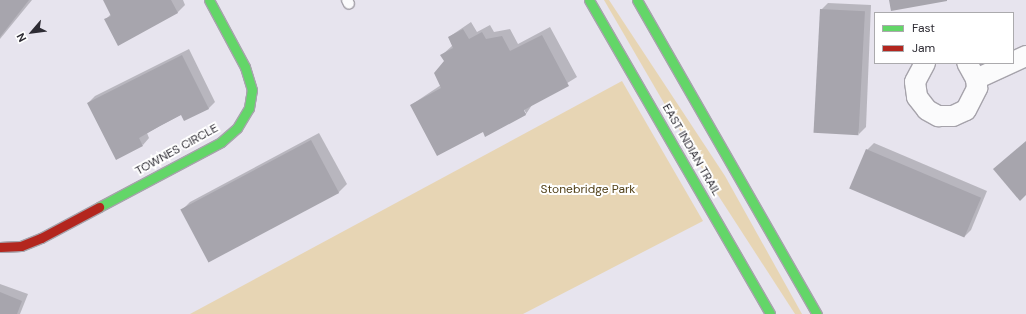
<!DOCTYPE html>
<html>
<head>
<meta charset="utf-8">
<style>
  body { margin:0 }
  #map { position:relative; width:1026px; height:314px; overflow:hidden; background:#e7e4ee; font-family:"DM Sans",sans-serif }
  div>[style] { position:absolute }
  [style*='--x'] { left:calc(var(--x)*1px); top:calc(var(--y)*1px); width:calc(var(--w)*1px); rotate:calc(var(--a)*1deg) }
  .green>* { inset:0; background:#e7d5b4 }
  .shadow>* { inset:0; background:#0003 }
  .building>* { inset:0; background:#a7a5ad; transform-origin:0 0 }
  .roads { filter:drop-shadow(1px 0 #a6a3ab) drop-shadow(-1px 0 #a6a3ab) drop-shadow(0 1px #a6a3ab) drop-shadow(0 -1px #a6a3ab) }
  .lane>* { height:10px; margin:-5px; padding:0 5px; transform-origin:5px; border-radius:5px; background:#fbfbfc }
  .street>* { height:20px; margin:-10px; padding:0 10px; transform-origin:10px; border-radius:10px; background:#fbfbfc }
  .fast>* { height:9px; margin:-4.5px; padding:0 4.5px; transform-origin:4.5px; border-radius:4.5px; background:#63d668 }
  .jam>* { height:9px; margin:-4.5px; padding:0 4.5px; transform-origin:4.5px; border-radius:4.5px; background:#b3261e }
  span { translate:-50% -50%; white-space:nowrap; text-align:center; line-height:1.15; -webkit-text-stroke:4px #fff; paint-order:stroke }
  .street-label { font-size:12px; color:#2d2b33 }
  .park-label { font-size:12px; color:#524119 }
  .legend { position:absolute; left:874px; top:12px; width:140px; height:52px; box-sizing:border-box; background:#fff; border:1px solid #abaaad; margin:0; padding:5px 7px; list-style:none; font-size:12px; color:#2d2b33 }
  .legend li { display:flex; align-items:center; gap:8px; height:20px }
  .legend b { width:20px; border:1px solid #abaaad }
  .north { position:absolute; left:12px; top:12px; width:40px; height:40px; -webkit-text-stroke:3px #fff; paint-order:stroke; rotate:242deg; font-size:11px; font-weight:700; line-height:16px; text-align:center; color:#2d2b33 }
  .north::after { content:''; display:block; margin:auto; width:14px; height:18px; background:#2d2b33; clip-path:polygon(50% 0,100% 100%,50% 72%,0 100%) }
</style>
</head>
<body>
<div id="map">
  <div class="green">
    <i style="clip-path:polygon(604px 0,609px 0,725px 176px,802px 314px,795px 314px,714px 189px)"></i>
    <i style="clip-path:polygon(622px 81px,703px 221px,523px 314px,190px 314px)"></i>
  </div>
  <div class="shadow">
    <i style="clip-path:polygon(0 0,32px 0,0 39px)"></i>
    <i style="clip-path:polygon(104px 0,183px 0,185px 5px,177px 13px,105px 20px,111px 14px)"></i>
    <i style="clip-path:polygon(828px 3px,871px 5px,866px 127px,859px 134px,821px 10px)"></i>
    <i style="clip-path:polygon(evenodd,471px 22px,477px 32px,490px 25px,494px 32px,510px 29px,518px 44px,550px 27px,577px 77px,532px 105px,526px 114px,483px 131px,411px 105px,441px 85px,445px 62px,442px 55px,453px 45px,449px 37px,471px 22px,522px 106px,526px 113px,524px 113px,522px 106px)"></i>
    <i style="clip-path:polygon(189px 49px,215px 102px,208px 109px,182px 114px,147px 133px,149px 138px,143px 145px,88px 103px,95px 96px)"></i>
    <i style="clip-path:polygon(319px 133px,347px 184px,339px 192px,182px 210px,190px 202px)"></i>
    <i style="clip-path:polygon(874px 143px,987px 191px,971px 230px,964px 237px,867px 150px)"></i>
    <i style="clip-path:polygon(0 284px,28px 294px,20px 314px,0 314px)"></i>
  </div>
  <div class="building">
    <i style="clip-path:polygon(0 0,29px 0,0 37px)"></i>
    <i style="clip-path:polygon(103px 0,171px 0,178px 13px,118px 46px,104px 19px,111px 16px)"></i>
    <i style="clip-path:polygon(889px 0,947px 0,947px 1px,891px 11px)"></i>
    <i style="left:820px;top:9px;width:45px;height:124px;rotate:3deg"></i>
    <i style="clip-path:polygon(463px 29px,469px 39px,482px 32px,486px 39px,502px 36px,510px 51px,542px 35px,569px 86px,524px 110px,526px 115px,485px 137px,483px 132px,437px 156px,410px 105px,441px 88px,434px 73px,444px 61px,440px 55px,453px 48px,448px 37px)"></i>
    <i style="clip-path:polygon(182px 55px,209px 109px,184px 121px,181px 115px,160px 126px,139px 138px,143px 146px,116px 160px,87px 103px)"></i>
    <i style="left:311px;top:140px;width:60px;height:148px;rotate:62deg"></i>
    <i style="clip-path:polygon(1026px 141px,1026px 195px,1020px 201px,993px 169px)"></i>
    <i style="left:866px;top:149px;width:125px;height:43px;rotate:23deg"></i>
    <i style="clip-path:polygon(0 292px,22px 301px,17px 314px,0 314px)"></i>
  </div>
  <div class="roads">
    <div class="lane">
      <i style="--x:347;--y:0;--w:4;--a:63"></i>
    </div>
    <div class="street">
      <i style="--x:925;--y:63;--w:21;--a:118"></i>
      <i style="--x:915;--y:82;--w:15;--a:82"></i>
      <i style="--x:917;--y:97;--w:16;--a:52"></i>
      <i style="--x:927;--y:110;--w:13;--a:29"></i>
      <i style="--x:938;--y:116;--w:15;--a:0"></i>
      <i style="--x:953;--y:116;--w:14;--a:-25"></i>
      <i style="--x:966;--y:110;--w:25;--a:-63"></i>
      <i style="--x:977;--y:88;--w:9;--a:-96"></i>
      <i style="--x:976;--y:79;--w:18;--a:-119"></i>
      <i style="--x:976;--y:79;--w:55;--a:-24.7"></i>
    </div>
    <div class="fast">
      <i style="--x:589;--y:0;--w:362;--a:60"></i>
      <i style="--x:637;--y:0;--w:362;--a:60.2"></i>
      <i style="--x:99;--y:207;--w:138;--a:-28"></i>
      <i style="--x:221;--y:142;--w:21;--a:-41"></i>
      <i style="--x:237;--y:128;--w:23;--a:-59"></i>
      <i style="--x:249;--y:108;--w:18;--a:-81"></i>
      <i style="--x:252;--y:90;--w:24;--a:-107"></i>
      <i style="--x:245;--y:67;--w:76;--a:-118.2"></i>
    </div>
    <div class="jam">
      <i style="--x:0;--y:247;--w:21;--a:-3"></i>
      <i style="--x:21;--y:246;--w:22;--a:-22"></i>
      <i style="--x:41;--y:238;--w:66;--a:-28.1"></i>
    </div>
  </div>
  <div class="street-label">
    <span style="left:177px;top:150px;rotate:-29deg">TOWNES CIRCLE</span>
    <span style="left:691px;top:150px;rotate:60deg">EAST INDIAN TRAIL</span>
  </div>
  <div class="park-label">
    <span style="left:588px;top:190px">Stonebridge Park</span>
  </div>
  <ul class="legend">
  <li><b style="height:5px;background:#63d668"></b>Fast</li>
  <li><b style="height:5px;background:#b3261e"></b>Jam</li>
  </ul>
  <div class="north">N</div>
</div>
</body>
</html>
